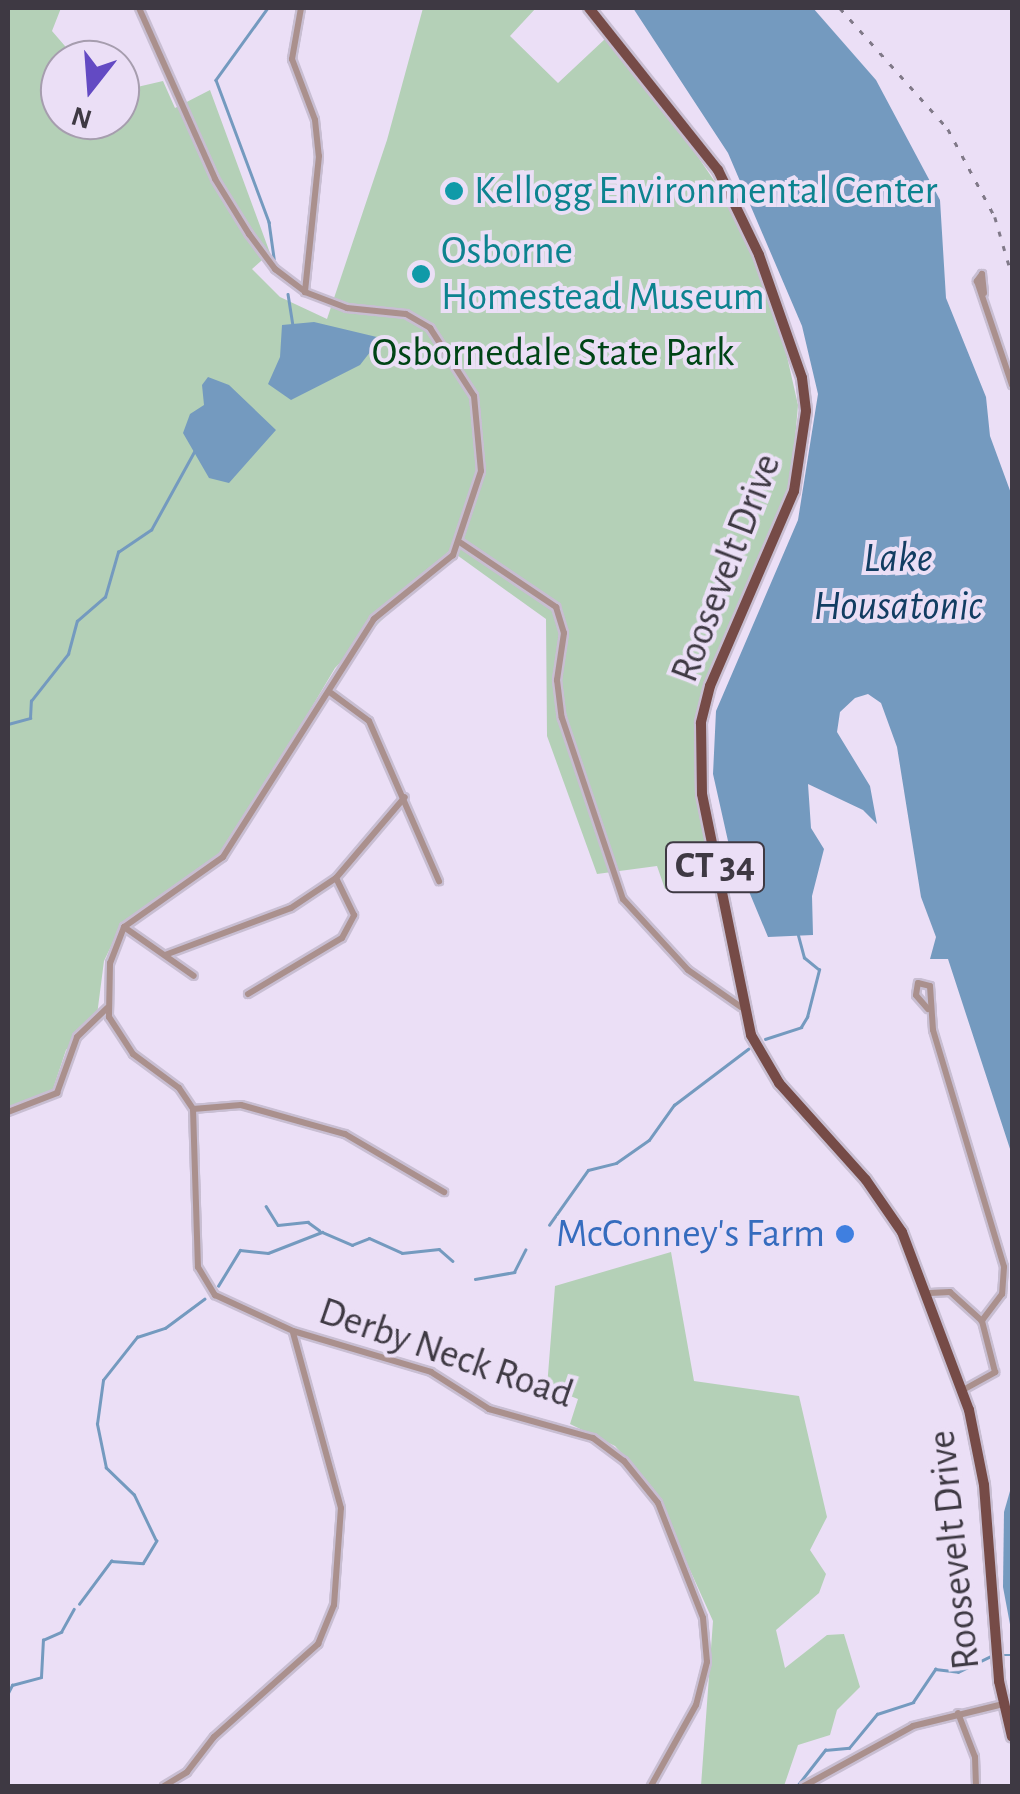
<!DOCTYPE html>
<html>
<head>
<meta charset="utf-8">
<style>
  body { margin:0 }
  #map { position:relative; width:1020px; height:1794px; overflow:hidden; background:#ebdff6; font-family:"Alegreya Sans",sans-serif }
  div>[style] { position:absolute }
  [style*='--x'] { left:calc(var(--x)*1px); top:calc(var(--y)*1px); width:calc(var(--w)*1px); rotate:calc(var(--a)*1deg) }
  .green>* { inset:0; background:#b4d0b7 }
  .water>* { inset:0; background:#749abf }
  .stream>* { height:2.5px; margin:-1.25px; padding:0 1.25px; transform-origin:1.25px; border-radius:1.25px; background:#749abf }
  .roads { filter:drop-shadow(2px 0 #c8bed2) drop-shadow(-2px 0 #c8bed2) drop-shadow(0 2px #c8bed2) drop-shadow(0 -2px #c8bed2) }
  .minor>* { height:6px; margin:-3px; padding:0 3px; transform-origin:3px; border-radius:3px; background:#aa908d }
  .primary>* { height:10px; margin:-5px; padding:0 5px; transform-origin:5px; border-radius:5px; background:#764b47 }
  .rail>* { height:2.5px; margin-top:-1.25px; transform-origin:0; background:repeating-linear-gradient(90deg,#807988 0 5px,transparent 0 15px) }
  .dots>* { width:28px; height:28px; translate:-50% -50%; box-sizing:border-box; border:5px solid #ebdff6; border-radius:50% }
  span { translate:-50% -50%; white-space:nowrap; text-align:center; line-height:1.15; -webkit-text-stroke:8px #ebdff6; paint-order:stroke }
  .shield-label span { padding:2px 8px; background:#ebdff6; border:2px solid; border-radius:8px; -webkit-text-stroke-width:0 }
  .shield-label { font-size:38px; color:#3e3943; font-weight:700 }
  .culture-label { font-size:40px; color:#0d838f }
  .left { translate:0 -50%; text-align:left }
  .park-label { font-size:40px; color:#004516 }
  .street-label { font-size:40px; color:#3e3943 }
  .shop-label { font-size:40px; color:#366cbe }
  .right { translate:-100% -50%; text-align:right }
  .water-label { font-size:42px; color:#123d62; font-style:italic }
  .frame { position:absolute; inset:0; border:10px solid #3e3943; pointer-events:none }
  .north { position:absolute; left:40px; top:40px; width:100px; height:100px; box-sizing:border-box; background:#ebdff6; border:2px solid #a69dae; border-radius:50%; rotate:197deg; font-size:28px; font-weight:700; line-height:40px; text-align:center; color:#3e3943 }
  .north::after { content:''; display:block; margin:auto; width:35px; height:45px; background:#634ac3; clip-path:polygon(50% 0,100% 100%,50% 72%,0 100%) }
</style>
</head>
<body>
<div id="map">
  <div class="green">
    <i style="clip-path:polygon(8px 8px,61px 8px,52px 31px,77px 60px,60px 60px,60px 120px,120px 120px,120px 91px,163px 81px,175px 108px,210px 90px,270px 253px,252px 269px,280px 297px,327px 319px,387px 140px,423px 8px,536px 8px,510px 36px,558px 83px,605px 39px,673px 120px,734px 210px,779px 321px,798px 405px,790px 498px,700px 715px,695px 742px,709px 880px,665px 889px,657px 866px,597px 874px,547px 736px,546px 619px,450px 550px,335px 668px,223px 857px,113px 942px,104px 961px,97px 1015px,66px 1050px,49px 1101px,8px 1117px)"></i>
    <i style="clip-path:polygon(671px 1252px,694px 1381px,799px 1396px,827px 1517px,810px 1550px,826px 1574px,819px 1593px,776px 1630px,785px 1668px,827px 1635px,844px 1634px,860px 1687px,837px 1710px,830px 1735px,798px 1745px,784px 1786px,701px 1786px,713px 1621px,653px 1488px,615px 1446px,570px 1424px,578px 1399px,547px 1387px,555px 1286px)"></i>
  </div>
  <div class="water">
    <i style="clip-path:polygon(633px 8px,813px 8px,876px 80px,940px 200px,946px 298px,986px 397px,990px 436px,1012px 496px,1012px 1155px,948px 959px,930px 959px,936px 937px,921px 897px,897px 747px,881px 703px,868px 694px,855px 698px,840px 712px,837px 732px,870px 786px,877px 824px,863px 810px,808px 784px,811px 828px,824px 849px,812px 896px,813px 935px,768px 937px,728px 841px,713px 774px,716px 711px,798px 520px,818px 394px,802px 326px,728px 153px)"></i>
    <i style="clip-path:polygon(314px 322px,381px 338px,360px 365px,291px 400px,268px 384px,280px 357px,282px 325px)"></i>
    <i style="clip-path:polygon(208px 377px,229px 385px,276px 430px,229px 483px,209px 478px,183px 433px,190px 414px,204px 405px,202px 385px)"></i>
    <i style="clip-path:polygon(1012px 1484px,1012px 1635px,1003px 1587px,1004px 1512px)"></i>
  </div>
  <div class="stream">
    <i style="--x:268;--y:8;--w:89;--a:125.8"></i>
    <i style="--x:216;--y:80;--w:152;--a:69.5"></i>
    <i style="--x:269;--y:222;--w:37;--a:82"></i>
    <i style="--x:288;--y:294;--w:30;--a:81"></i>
    <i style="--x:8;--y:724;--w:23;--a:-15"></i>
    <i style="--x:30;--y:718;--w:17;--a:-87"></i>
    <i style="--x:31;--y:701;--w:60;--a:-51.8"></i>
    <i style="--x:68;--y:654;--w:34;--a:-75"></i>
    <i style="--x:77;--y:621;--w:37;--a:-41"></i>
    <i style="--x:105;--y:597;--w:47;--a:-73.9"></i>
    <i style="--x:118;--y:552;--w:40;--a:-34"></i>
    <i style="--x:151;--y:530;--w:91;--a:-61.2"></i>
    <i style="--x:765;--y:1039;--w:38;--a:-18"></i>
    <i style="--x:801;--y:1027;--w:12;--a:-59"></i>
    <i style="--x:807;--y:1017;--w:49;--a:-75.7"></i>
    <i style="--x:819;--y:970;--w:19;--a:-141"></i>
    <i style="--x:804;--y:958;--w:23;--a:-105"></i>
    <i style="--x:266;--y:1206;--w:22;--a:58"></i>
    <i style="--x:278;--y:1225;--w:30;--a:-6"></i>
    <i style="--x:308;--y:1222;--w:14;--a:36"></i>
    <i style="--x:549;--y:1225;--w:67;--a:-54.7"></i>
    <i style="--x:588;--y:1170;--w:29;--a:-14"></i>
    <i style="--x:616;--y:1163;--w:40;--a:-34.9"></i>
    <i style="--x:649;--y:1140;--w:43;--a:-54.5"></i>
    <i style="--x:674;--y:1105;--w:93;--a:-37.1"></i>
    <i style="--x:475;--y:1279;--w:40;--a:-10"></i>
    <i style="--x:514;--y:1272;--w:25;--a:-63"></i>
    <i style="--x:218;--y:1286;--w:42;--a:-58.6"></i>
    <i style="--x:240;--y:1250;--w:28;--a:6"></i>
    <i style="--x:268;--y:1253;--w:58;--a:-21.3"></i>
    <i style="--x:322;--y:1232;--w:33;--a:23"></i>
    <i style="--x:352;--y:1245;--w:18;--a:-22"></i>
    <i style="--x:369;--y:1238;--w:36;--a:24"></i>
    <i style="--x:402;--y:1253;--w:37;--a:-6"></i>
    <i style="--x:439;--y:1249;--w:18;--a:41"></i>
    <i style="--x:79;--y:1604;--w:54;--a:-53.3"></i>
    <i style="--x:111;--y:1561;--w:32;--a:4"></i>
    <i style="--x:143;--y:1563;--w:26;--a:-59"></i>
    <i style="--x:156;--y:1541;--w:51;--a:-115.6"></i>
    <i style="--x:134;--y:1495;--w:39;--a:-136"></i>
    <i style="--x:106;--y:1468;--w:45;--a:-101.6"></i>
    <i style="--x:97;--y:1424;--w:44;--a:-82.2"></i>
    <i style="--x:103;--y:1380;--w:55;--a:-51.7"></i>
    <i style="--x:137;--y:1337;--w:29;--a:-18"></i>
    <i style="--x:165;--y:1328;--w:49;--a:-36.6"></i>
    <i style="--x:1002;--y:1655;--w:10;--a:0"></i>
    <i style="--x:8;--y:1693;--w:9;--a:-63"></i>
    <i style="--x:12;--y:1685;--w:30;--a:-15"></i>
    <i style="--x:41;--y:1677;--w:37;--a:-87"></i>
    <i style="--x:43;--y:1640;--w:20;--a:-24"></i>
    <i style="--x:61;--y:1632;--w:26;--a:-61"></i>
    <i style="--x:797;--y:1786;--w:46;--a:-52.1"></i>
    <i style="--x:825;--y:1750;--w:24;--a:-5"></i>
    <i style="--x:849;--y:1748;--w:44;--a:-50.5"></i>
    <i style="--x:877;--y:1714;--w:38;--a:-18"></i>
    <i style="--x:913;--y:1702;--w:40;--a:-56"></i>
    <i style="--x:935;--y:1669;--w:23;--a:7"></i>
    <i style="--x:958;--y:1672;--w:37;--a:-26"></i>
  </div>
  <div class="roads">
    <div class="minor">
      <i style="--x:139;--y:8;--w:187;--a:66"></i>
      <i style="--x:215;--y:179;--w:65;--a:58.3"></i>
      <i style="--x:249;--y:234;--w:44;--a:53.4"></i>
      <i style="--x:275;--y:269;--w:38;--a:37"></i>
      <i style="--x:305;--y:292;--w:45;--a:20.9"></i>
      <i style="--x:347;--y:308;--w:59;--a:5.8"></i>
      <i style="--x:406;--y:314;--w:28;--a:30"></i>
      <i style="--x:430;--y:328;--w:81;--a:57.1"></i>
      <i style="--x:474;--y:396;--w:75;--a:84.7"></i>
      <i style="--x:481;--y:471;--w:89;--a:108.4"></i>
      <i style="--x:453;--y:555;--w:102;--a:141"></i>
      <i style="--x:374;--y:619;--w:282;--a:122.4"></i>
      <i style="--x:223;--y:857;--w:121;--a:144.7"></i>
      <i style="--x:124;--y:927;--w:39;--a:111"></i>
      <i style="--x:110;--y:963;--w:54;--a:91.1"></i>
      <i style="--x:109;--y:1017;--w:44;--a:57"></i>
      <i style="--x:133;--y:1054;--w:57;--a:36.5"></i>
      <i style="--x:179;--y:1088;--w:25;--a:56"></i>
      <i style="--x:193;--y:1109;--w:158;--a:88.2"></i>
      <i style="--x:198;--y:1267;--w:33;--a:59"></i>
      <i style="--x:215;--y:1295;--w:86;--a:24.8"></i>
      <i style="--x:293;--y:1331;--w:144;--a:16.5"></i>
      <i style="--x:431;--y:1372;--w:69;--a:32.5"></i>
      <i style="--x:489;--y:1409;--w:108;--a:15.6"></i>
      <i style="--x:593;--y:1438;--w:39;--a:37"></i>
      <i style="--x:624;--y:1461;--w:54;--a:51"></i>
      <i style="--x:658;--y:1503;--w:123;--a:68.6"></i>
      <i style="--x:703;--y:1618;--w:44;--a:84.8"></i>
      <i style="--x:707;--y:1662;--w:44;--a:104.3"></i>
      <i style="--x:696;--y:1705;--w:93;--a:119.1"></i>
      <i style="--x:301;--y:8;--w:52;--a:100"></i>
      <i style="--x:292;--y:59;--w:65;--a:69.3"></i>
      <i style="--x:315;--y:120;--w:36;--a:84"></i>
      <i style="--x:319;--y:156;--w:137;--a:95.9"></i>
      <i style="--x:984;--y:293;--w:19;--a:-96"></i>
      <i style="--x:982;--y:274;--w:9;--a:126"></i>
      <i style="--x:977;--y:281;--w:110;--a:71.4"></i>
      <i style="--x:461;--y:543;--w:115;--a:34"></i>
      <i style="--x:556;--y:607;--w:27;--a:73"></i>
      <i style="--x:564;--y:633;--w:48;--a:98.5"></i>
      <i style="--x:557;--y:680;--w:38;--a:83"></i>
      <i style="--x:562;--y:718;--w:191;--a:71.4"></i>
      <i style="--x:623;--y:899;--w:96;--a:47.5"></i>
      <i style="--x:688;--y:970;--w:65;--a:34.9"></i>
      <i style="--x:331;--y:693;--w:47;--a:36.4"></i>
      <i style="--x:369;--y:721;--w:175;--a:66.4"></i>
      <i style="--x:124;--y:927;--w:85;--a:35"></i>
      <i style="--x:165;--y:955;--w:134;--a:-20.5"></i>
      <i style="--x:291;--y:908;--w:54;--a:-33.7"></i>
      <i style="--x:336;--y:878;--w:106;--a:-49.6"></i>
      <i style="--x:248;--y:994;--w:109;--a:-30.8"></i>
      <i style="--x:342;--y:938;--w:26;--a:-62"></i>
      <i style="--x:354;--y:915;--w:41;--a:-115.9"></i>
      <i style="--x:928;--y:1009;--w:18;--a:-131"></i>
      <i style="--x:916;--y:995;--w:12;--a:-81"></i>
      <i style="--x:918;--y:983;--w:12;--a:14"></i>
      <i style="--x:930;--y:986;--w:44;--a:86.1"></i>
      <i style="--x:933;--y:1030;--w:247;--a:73.3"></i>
      <i style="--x:1004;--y:1267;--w:27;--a:94"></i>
      <i style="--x:1002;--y:1294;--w:34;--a:127"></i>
      <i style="--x:982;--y:1321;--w:43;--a:-137.8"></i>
      <i style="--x:950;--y:1292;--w:20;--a:177"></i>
      <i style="--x:193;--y:1109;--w:48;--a:-4.8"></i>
      <i style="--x:241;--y:1105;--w:108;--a:15.6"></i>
      <i style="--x:345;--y:1134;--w:115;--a:30.4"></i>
      <i style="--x:8;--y:1112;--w:53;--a:-21.2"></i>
      <i style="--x:57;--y:1093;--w:59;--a:-70.3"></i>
      <i style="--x:77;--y:1037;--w:42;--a:-44"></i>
      <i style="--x:963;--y:1390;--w:37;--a:-29"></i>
      <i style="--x:995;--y:1372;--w:53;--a:-104.3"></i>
      <i style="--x:958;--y:1713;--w:47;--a:68.9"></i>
      <i style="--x:975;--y:1757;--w:29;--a:88"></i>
      <i style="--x:164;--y:1786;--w:27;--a:-31"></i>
      <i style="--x:187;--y:1772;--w:44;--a:-52.4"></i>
      <i style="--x:214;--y:1737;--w:140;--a:-41.8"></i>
      <i style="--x:318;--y:1644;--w:42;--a:-67.7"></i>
      <i style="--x:334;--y:1605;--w:97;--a:-85.9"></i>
      <i style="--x:341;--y:1508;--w:182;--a:-105.3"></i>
      <i style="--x:804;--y:1786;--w:124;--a:-28.8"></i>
      <i style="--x:913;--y:1726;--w:93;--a:-13.7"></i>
    </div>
    <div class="primary">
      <i style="--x:589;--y:8;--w:207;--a:51.5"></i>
      <i style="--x:718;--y:170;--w:94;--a:64.2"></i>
      <i style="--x:759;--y:255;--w:130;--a:70.7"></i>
      <i style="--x:802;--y:378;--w:33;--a:83"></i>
      <i style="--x:806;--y:411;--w:81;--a:98.5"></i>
      <i style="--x:794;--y:491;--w:212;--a:113.3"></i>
      <i style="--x:710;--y:686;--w:38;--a:104"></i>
      <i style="--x:701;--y:723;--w:71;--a:89.2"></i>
      <i style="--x:702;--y:794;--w:246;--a:78.5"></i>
      <i style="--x:751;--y:1035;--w:56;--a:59.7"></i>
      <i style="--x:779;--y:1083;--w:130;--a:48.1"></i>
      <i style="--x:866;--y:1180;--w:63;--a:55.3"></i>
      <i style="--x:902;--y:1232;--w:190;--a:69.4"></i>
      <i style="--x:969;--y:1410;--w:76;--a:78.7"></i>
      <i style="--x:984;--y:1485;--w:197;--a:85.6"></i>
      <i style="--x:999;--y:1681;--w:57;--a:76.9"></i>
    </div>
  </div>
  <div class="rail">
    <i style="--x:840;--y:8;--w:162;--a:48.2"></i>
    <i style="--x:948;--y:129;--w:100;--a:61.9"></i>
    <i style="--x:995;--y:217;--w:60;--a:73.7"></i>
  </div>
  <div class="dots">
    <i style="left:454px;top:191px;background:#0f9aa8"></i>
    <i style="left:421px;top:274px;background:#0f9aa8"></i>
    <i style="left:845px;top:1234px;background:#3f7fe0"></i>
  </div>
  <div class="shield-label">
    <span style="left:715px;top:867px">CT 34</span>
  </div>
  <div class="culture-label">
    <span class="left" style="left:474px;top:191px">Kellogg Environmental Center</span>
    <span class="left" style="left:441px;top:274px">Osborne<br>Homestead Museum</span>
  </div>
  <div class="park-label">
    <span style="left:553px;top:353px">Osbornedale State Park</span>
  </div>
  <div class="street-label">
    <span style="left:726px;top:568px;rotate:-69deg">Roosevelt Drive</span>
    <span style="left:446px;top:1353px;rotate:19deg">Derby Neck Road</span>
    <span style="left:954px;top:1550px;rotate:-96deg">Roosevelt Drive</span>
  </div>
  <div class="shop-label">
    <span class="right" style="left:825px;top:1234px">McConney's Farm</span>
  </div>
  <div class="water-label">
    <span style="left:898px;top:582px">Lake<br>Housatonic</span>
  </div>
  <div class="frame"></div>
  <div class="north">N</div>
</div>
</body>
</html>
